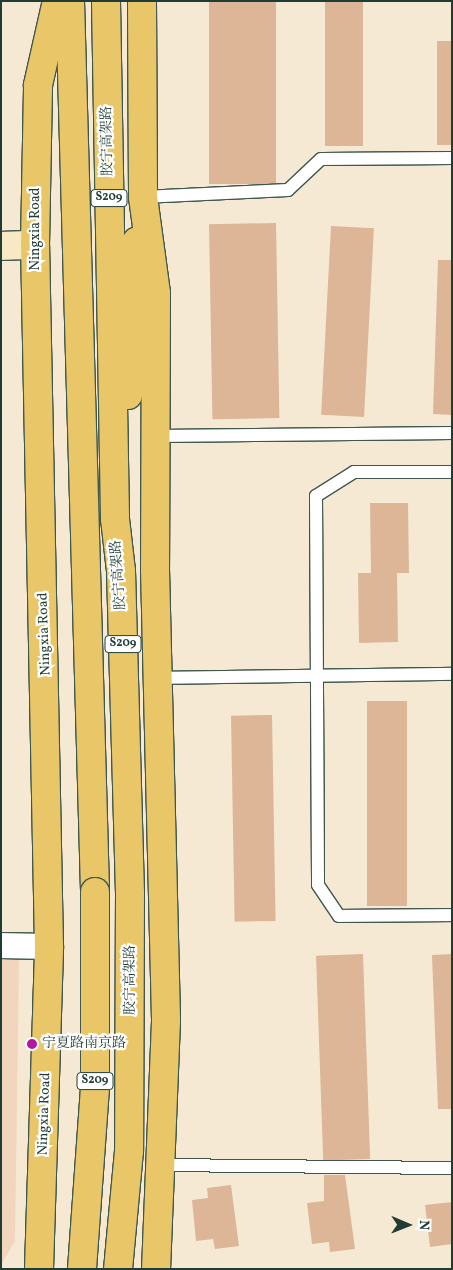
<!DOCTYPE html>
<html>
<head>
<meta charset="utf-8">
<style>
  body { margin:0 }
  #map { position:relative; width:453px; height:1270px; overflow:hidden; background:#f6e9d4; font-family:Vollkorn,"Noto Serif SC",serif }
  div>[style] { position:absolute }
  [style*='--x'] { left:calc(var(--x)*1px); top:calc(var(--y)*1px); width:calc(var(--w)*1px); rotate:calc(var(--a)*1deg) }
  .built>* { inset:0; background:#f1d5bd }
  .building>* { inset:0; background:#dcb697; transform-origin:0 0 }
  .roads { filter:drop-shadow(1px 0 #3f574c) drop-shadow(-1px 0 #3f574c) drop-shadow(0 1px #3f574c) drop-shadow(0 -1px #3f574c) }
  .lane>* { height:12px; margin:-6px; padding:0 6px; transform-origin:6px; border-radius:6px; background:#fff }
  .street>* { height:25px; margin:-12.5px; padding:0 12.5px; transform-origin:12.5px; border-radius:12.5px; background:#fff }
  .secondary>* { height:28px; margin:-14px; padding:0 14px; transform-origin:14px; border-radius:14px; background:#f6e9c3 }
  .primary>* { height:28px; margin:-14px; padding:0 14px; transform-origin:14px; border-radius:14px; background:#e9c769 }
  .highway>* { height:28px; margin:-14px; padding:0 14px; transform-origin:14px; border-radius:14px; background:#e9c769 }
  .bridges { filter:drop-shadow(1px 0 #3f574c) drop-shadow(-1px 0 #3f574c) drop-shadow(0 1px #3f574c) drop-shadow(0 -1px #3f574c) }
  .highway-bridge>* { height:28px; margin:-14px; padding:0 14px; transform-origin:14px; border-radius:14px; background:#e9c769 }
  .dots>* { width:14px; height:14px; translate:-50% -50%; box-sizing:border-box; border:2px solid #fff; border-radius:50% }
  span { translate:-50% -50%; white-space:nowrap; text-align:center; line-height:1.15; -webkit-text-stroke:4.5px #fff; paint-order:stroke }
  .shield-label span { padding:1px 4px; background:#fff; border:1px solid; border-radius:4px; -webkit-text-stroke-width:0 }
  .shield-label { font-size:12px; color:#1f3d34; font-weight:700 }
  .street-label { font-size:14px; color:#1f3d34 }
  .poi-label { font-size:14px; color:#1f3d34 }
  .left { translate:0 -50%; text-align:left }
  .frame { position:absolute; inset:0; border:2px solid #1f3d34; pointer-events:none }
  .north { position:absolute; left:383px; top:1200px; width:50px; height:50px; -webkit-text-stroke:4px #fff; paint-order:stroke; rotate:91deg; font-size:14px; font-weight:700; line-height:20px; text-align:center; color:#1f3d34 }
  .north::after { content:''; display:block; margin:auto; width:18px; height:22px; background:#1f3d34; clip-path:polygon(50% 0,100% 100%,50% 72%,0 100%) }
</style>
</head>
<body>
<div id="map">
  <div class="built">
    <i style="clip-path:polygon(1px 959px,19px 959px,15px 1241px,1px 1265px)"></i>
  </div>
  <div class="building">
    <i style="left:209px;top:1px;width:67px;height:183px"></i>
    <i style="left:325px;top:1px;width:38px;height:145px"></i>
    <i style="left:437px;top:41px;width:15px;height:104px"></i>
    <i style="left:276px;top:223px;width:195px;height:67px;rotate:89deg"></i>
    <i style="left:331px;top:226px;width:43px;height:189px;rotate:3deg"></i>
    <i style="clip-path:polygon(438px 260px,452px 260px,452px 415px,433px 414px)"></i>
    <i style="clip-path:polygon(370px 503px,408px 503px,409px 573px,397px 573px,398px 642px,359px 643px,358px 573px,371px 573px)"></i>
    <i style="left:367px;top:701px;width:40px;height:205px"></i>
    <i style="left:272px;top:715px;width:206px;height:41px;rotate:89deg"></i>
    <i style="left:363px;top:954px;width:205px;height:47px;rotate:88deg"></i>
    <i style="clip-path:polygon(452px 954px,452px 1109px,438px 1109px,432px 955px)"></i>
    <i style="clip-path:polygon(324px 1175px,345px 1175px,355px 1249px,330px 1252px,329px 1242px,312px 1244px,307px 1203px,324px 1201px)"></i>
    <i style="clip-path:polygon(231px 1185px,239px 1246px,215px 1249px,213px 1239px,196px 1241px,192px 1200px,208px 1198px,207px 1188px)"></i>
    <i style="clip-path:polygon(452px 1202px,452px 1244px,430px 1247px,425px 1205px)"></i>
  </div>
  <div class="roads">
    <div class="lane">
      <i style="--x:143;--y:197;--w:145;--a:-2.8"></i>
      <i style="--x:288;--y:190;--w:45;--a:-43.2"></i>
      <i style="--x:321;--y:159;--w:131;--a:-0.4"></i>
      <i style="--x:156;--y:436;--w:296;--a:-0.6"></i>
      <i style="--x:452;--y:472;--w:98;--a:180"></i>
      <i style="--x:354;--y:472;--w:45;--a:147.7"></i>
      <i style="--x:316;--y:496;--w:389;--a:89.7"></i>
      <i style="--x:318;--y:885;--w:37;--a:56"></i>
      <i style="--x:339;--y:916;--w:113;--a:-0.5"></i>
      <i style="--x:158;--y:678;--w:294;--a:-0.8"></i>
      <i style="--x:161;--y:1165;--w:291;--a:0.6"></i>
    </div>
    <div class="street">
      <i style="--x:1;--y:945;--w:48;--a:1.2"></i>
    </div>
    <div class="secondary">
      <i style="--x:1;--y:246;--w:34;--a:-2"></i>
    </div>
    <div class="primary">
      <i style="--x:142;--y:1;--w:196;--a:89.7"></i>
      <i style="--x:143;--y:197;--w:97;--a:82.3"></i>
      <i style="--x:156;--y:293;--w:276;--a:90.2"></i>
      <i style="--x:155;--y:569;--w:452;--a:88.6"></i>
      <i style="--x:166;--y:1021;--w:248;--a:92.3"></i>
      <i style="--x:128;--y:395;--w:154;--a:-86.7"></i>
      <i style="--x:39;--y:1269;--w:323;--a:-88.2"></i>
      <i style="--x:49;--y:946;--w:701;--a:-91.14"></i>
      <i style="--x:35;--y:245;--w:160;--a:-88.9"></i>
      <i style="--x:38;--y:85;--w:86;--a:-77.3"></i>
    </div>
    <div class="highway">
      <i style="--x:70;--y:1;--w:891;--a:88.39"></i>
      <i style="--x:106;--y:1;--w:518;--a:89"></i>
      <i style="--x:115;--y:519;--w:52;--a:83.4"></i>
      <i style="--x:121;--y:571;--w:322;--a:88.4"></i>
      <i style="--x:130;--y:893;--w:258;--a:90.2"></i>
      <i style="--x:129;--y:1151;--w:119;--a:95.3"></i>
    </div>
  </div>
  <div class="bridges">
    <div class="highway-bridge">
      <i style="--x:82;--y:1269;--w:182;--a:-85.9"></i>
      <i style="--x:95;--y:1087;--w:195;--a:-90"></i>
    </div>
  </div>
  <div class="dots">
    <i style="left:32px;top:1044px;background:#b5179e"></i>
  </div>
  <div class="shield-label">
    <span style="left:109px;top:198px">S209</span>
    <span style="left:123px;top:644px">S209</span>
    <span style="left:95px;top:1081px">S209</span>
  </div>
  <div class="street-label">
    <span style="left:108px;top:141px;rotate:-91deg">胶宁高架路</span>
    <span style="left:36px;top:229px;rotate:-90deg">Ningxia Road</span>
    <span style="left:119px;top:575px;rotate:-94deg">胶宁高架路</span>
    <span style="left:45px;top:634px;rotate:-92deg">Ningxia Road</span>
    <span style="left:131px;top:980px;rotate:-90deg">胶宁高架路</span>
    <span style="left:45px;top:1114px;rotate:-88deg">Ningxia Road</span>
  </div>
  <div class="poi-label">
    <span class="left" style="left:42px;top:1044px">宁夏路南京路</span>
  </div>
  <div class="frame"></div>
  <div class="north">N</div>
</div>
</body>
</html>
